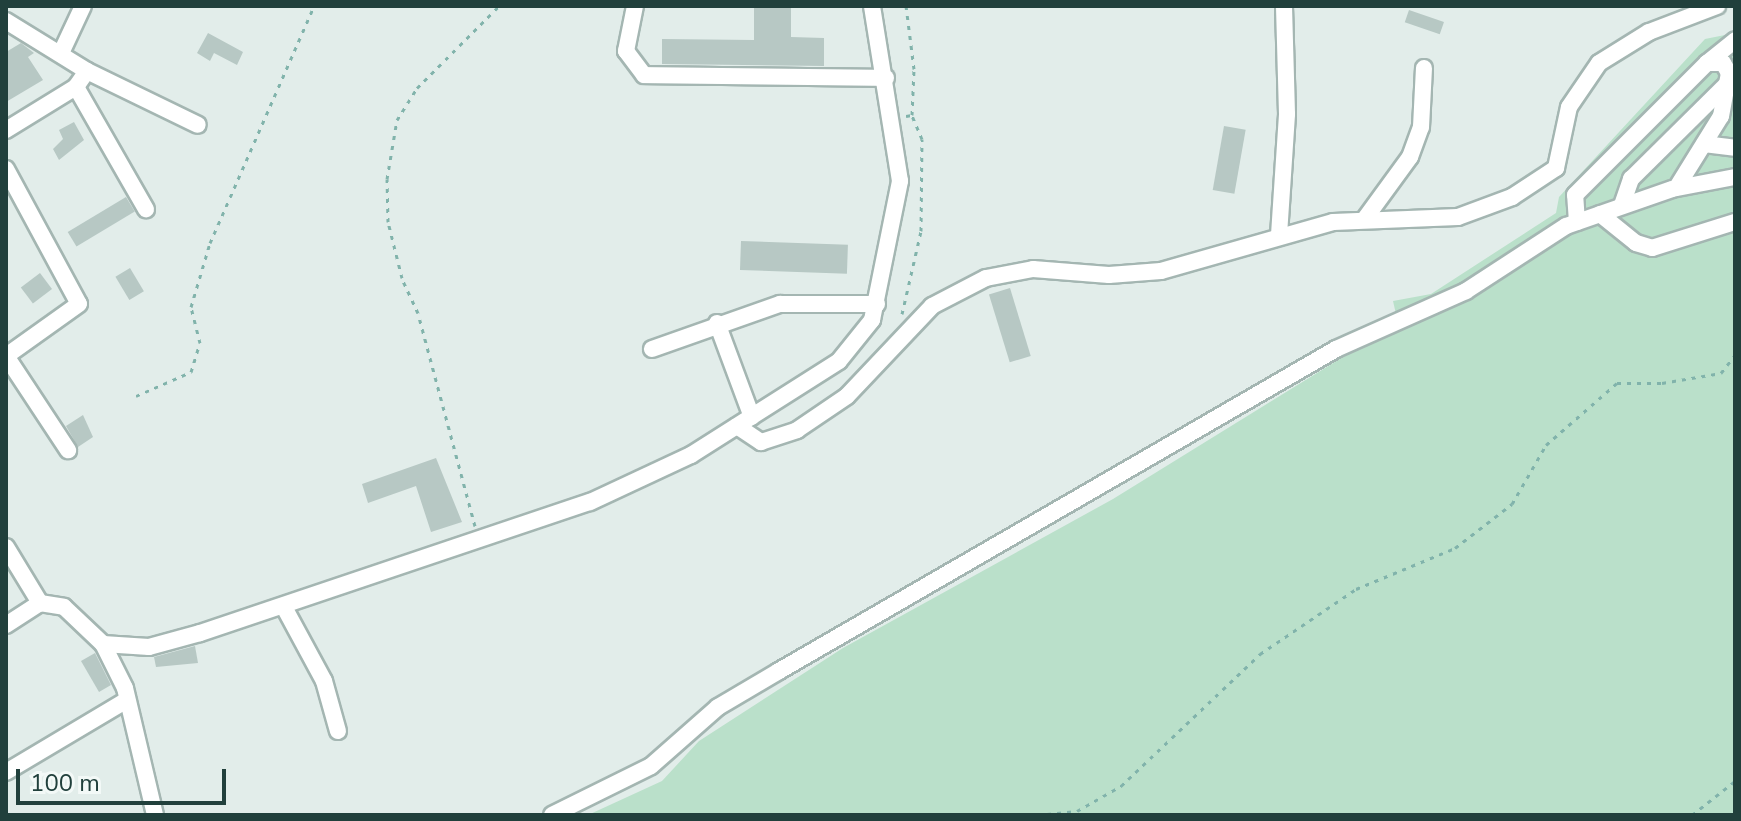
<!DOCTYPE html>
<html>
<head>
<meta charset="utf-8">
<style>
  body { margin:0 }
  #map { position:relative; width:1741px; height:821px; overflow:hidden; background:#e2edea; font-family:"Nunito Sans",sans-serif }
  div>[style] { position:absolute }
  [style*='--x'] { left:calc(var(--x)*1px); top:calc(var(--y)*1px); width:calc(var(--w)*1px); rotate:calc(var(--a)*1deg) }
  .green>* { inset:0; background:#bae0ca }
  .building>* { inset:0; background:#b7c8c4; transform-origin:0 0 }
  .path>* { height:3px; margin-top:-1.5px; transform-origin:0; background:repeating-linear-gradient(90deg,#81b3ab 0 4px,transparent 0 10px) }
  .roads { filter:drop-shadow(2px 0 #a4b6b2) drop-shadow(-2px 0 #a4b6b2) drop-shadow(0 2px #a4b6b2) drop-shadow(0 -2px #a4b6b2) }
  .minor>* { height:16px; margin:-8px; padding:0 8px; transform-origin:8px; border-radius:8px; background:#fff }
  span { translate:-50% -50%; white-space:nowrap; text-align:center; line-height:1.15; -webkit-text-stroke:6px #f3f9f7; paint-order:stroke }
  .frame { position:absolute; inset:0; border:8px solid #21403c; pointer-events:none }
  .scale { position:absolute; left:16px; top:769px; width:210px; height:36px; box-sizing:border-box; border:4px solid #21403c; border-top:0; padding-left:10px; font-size:24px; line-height:28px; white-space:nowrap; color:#21403c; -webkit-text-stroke:6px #f3f9f7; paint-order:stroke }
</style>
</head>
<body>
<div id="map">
  <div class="green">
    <i style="clip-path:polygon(1735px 33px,1735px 815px,588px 815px,662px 781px,699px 741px,843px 648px,1113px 499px,1398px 323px,1393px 301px,1431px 294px,1556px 213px,1559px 197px,1705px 39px)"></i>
  </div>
  <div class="building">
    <i style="clip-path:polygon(754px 6px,791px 6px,791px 37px,824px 38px,824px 66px,662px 64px,662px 39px,754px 40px)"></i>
    <i style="left:1409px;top:10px;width:37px;height:13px;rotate:19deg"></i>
    <i style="clip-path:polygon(208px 33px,243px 52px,237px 65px,214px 53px,210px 61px,197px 53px)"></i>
    <i style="clip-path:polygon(21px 43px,34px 53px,28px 57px,43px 80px,6px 102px,6px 52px)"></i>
    <i style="clip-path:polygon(74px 122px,84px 140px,59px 160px,53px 149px,63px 139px,59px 130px)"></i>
    <i style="left:1224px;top:126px;width:22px;height:65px;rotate:10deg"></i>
    <i style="left:126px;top:197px;width:17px;height:68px;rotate:59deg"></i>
    <i style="left:741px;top:241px;width:107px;height:29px;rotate:2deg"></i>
    <i style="left:130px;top:268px;width:27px;height:17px;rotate:59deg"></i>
    <i style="left:40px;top:273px;width:20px;height:24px;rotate:53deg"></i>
    <i style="left:1010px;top:288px;width:71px;height:22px;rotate:73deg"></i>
    <i style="clip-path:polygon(83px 415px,93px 437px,78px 447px,66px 426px)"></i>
    <i style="clip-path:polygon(436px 458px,462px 522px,431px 532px,416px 486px,368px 503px,362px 484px)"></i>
    <i style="clip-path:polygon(195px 646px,198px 663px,156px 667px,154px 657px)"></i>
    <i style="clip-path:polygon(95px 653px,111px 685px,99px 692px,81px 661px)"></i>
  </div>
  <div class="path">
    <i style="--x:906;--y:116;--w:6;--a:-9"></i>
    <i style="--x:912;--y:115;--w:46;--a:-87.5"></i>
    <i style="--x:914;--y:69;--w:64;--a:-97.2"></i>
    <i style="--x:902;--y:314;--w:85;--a:-77.1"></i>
    <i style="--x:921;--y:231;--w:92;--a:-89.4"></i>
    <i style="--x:922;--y:139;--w:26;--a:-113"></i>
    <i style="--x:136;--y:396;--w:60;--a:-23.6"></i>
    <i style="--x:191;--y:372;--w:30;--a:-73"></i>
    <i style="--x:200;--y:343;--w:37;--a:-104"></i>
    <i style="--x:191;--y:307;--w:67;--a:-73.5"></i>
    <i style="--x:210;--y:243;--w:259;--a:-66.3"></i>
    <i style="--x:475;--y:526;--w:220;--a:-105"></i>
    <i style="--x:418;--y:313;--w:38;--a:-115"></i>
    <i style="--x:402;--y:278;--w:58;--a:-104"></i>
    <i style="--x:388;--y:222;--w:43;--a:-91.3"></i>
    <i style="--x:387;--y:179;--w:60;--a:-80.4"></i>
    <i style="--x:397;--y:120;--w:38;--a:-58"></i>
    <i style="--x:417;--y:88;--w:116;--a:-45"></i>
    <i style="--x:1037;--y:815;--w:40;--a:-5.7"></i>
    <i style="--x:1077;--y:811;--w:51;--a:-29.6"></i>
    <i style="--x:1121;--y:786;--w:192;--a:-43.5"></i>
    <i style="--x:1260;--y:654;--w:116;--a:-34.1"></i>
    <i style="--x:1356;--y:589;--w:107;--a:-22.5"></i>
    <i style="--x:1455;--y:548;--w:72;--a:-37.7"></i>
    <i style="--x:1512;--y:504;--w:68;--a:-60"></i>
    <i style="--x:1546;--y:445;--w:94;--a:-41.1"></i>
    <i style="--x:1617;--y:383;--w:45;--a:0"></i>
    <i style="--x:1662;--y:383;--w:60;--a:-9.6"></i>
    <i style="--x:1721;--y:373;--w:23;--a:-52"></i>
    <i style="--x:1692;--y:815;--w:55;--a:-38.3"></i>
  </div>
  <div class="roads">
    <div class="minor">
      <i style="--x:635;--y:6;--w:46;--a:101.3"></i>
      <i style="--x:626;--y:51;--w:30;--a:53"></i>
      <i style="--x:644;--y:75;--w:242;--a:0.7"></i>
      <i style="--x:6;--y:21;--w:95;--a:31.7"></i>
      <i style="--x:87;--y:71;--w:19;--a:125"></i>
      <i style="--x:76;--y:87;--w:141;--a:60.2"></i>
      <i style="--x:61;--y:53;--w:52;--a:-64.9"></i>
      <i style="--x:1707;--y:63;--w:36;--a:-39"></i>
      <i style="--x:87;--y:71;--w:123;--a:25.9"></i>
      <i style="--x:6;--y:130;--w:82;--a:-31.6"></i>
      <i style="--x:1704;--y:144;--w:31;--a:7"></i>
      <i style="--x:6;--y:169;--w:153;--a:61.6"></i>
      <i style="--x:79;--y:304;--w:90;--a:144.5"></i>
      <i style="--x:1622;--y:205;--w:28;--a:-71"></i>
      <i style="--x:1631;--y:179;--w:135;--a:-44.7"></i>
      <i style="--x:1600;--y:214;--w:46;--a:38.9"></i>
      <i style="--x:1636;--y:243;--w:17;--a:17"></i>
      <i style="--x:1652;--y:248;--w:87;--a:-17.4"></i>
      <i style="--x:1364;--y:220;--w:78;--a:-53.9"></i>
      <i style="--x:1410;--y:157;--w:32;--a:-70"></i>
      <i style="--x:1421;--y:127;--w:59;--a:-87.1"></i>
      <i style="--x:1577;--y:222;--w:27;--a:-94"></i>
      <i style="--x:1575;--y:195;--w:187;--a:-45"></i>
      <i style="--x:1707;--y:63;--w:16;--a:0"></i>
      <i style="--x:1723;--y:63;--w:12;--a:59"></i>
      <i style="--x:1729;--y:73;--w:44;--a:100.5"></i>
      <i style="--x:1721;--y:116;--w:84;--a:121.8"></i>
      <i style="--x:1279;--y:235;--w:121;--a:-86.2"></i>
      <i style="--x:1287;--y:114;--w:108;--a:-91.6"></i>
      <i style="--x:717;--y:323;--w:100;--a:69.6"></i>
      <i style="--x:652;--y:349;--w:136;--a:-19.4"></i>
      <i style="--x:780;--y:304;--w:97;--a:0"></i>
      <i style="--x:6;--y:356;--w:113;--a:56.6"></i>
      <i style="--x:737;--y:426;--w:29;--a:34"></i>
      <i style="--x:761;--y:442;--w:38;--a:-18"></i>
      <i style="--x:797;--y:430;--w:60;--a:-34.2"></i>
      <i style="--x:847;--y:396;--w:124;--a:-46.6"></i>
      <i style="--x:932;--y:306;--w:61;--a:-27.4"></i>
      <i style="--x:986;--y:278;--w:48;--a:-10.8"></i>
      <i style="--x:1033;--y:269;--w:76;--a:4.5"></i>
      <i style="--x:1109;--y:275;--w:52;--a:-4.4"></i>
      <i style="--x:1161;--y:271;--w:179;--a:-15.9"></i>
      <i style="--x:1333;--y:222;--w:125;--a:-2.3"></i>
      <i style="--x:1458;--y:217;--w:58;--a:-20.3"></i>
      <i style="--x:1512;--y:197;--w:53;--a:-33.4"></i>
      <i style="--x:1556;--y:168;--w:62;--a:-78"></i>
      <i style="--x:1569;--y:107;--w:53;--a:-55.7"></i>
      <i style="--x:1599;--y:63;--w:59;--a:-31.8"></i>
      <i style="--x:1649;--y:32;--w:73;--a:-20.9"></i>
      <i style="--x:6;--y:547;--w:66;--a:58.7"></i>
      <i style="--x:40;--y:603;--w:24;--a:9"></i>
      <i style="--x:64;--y:607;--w:54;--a:43.5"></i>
      <i style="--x:103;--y:644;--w:49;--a:63.4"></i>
      <i style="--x:125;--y:688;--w:130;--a:76.7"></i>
      <i style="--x:284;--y:607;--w:84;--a:61.6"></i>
      <i style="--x:324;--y:681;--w:52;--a:74.4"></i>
      <i style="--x:6;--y:625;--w:40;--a:-32.9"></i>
      <i style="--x:103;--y:644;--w:46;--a:3.7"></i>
      <i style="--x:149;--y:647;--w:53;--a:-15.4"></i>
      <i style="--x:200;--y:633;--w:411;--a:-18.6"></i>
      <i style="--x:590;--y:502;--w:111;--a:-25"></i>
      <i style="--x:691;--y:455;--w:175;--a:-32.4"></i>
      <i style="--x:839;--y:361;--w:53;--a:-51.2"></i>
      <i style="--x:872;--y:320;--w:142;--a:-78.6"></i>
      <i style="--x:900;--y:181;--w:177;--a:-99.1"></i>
      <i style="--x:6;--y:772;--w:141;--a:-30.8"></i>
      <i style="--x:552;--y:815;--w:110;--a:-26.3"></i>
      <i style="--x:651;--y:766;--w:89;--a:-41.4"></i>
      <i style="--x:718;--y:707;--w:71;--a:-30.5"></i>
      <i style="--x:779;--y:671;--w:643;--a:-30.03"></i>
      <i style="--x:1336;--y:349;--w:142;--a:-24"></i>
      <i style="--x:1466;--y:291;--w:119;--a:-33"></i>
      <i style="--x:1566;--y:226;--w:112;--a:-19.2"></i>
      <i style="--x:1672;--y:189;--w:64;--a:-10.8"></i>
    </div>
  </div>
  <div class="frame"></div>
  <div class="scale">100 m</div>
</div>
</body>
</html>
